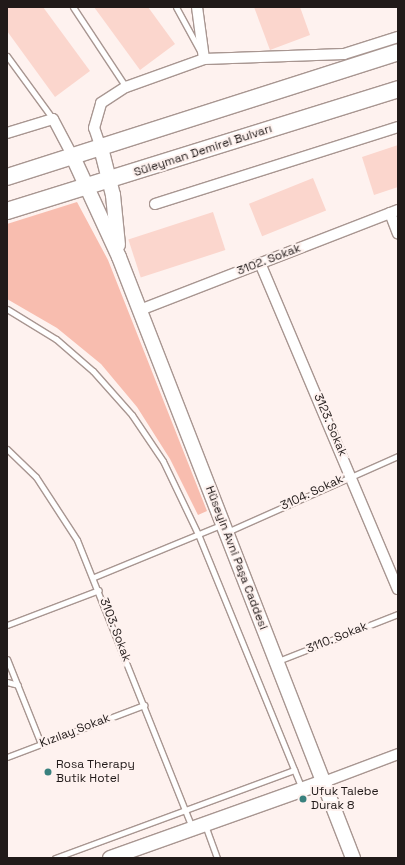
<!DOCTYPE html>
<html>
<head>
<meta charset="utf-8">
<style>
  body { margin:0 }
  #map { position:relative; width:405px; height:865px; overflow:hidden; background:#fef2ef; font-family:"Space Grotesk",sans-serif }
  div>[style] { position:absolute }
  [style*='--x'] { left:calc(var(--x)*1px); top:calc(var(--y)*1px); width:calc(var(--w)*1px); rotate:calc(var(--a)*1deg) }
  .green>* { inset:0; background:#f8bdaf }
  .building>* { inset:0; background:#fbd6cd; transform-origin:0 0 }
  .roads { filter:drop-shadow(1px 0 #a89691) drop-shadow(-1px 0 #a89691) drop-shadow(0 1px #a89691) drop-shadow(0 -1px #a89691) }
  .lane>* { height:5px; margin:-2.5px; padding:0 2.5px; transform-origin:2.5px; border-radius:2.5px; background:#fff }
  .street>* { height:10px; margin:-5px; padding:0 5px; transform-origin:5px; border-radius:5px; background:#fff }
  .secondary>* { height:14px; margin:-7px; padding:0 7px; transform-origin:7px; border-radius:7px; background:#fff }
  .primary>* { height:16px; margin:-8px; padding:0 8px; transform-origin:8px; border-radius:8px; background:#fff }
  .dots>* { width:11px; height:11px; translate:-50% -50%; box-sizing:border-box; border:2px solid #fef2ef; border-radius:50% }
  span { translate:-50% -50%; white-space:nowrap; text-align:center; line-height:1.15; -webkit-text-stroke:4px #fef2ef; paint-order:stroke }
  .street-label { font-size:12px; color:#211a19 }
  .poi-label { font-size:12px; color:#211a19 }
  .left { translate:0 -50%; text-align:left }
  .frame { position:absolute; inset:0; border:8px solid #211a19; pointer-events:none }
</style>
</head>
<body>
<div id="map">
  <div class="green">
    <i style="clip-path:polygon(77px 202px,108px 260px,207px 511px,198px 515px,170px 459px,137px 407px,101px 364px,57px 328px,7px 299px,7px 224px)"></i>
  </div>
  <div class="building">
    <i style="clip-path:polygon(7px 7px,43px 7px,90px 71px,55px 97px,7px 31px)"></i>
    <i style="clip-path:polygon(94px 7px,148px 7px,175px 44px,140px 70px)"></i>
    <i style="clip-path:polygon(254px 7px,300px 7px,310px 35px,270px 50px)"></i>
    <i style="clip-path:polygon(398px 145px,398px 187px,374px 195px,362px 157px)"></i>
    <i style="left:313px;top:178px;width:35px;height:69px;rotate:68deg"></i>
    <i style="left:213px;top:212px;width:40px;height:89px;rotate:72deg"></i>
  </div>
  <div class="roads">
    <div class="lane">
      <i style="--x:73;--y:7;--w:96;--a:56.5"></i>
      <i style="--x:176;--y:7;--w:50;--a:61.4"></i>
      <i style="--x:7;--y:56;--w:78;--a:53.9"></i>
      <i style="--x:7;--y:309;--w:57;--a:31.5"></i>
      <i style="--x:56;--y:339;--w:49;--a:40.9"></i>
      <i style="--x:93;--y:371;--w:59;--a:48.4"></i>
      <i style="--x:132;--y:415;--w:55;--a:56"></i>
      <i style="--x:163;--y:461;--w:81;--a:64.4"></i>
      <i style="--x:198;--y:534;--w:275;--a:67.8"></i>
      <i style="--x:7;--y:449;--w:40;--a:44"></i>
      <i style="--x:36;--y:477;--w:75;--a:56.9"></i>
      <i style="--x:77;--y:540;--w:310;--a:68.2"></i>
      <i style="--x:227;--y:532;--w:187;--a:-24"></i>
      <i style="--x:94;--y:577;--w:139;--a:-22.3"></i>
      <i style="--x:7;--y:625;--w:98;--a:-20.8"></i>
      <i style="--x:7;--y:659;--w:92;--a:68.2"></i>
      <i style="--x:278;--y:661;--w:129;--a:-21.4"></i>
      <i style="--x:7;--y:682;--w:11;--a:15"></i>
      <i style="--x:7;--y:757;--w:147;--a:-20.8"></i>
      <i style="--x:205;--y:825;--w:35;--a:70"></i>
      <i style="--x:55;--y:858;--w:255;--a:-20.2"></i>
    </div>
    <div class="street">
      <i style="--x:197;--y:7;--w:52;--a:82.3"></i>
      <i style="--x:7;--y:133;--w:48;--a:-16.9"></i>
      <i style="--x:53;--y:119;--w:43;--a:62.2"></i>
      <i style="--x:101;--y:148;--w:21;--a:-109"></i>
      <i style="--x:94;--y:128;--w:26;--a:-74"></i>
      <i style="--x:101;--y:103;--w:30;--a:-33"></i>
      <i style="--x:126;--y:87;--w:83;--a:-19.7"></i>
      <i style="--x:204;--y:59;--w:140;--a:-2"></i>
      <i style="--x:344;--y:54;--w:57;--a:-17.5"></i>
      <i style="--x:155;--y:204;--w:255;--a:-17.6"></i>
      <i style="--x:390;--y:213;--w:22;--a:69"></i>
      <i style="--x:260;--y:263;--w:354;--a:67.1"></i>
      <i style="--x:140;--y:310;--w:277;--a:-21.2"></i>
      <i style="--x:324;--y:782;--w:79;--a:-20.7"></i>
    </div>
    <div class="secondary">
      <i style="--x:101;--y:148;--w:49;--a:75.7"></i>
      <i style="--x:113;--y:195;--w:50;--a:84.3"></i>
      <i style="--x:73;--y:157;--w:110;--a:65.3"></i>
      <i style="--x:119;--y:257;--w:645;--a:68.73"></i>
      <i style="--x:110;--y:858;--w:227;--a:-19.6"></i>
    </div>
    <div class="primary">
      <i style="--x:7;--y:177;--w:410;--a:-17.7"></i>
      <i style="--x:7;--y:211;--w:410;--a:-17.3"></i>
    </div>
  </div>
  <div class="dots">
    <i style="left:48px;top:772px;background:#39817e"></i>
    <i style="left:303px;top:799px;background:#39817e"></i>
  </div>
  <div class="street-label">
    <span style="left:203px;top:151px;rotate:-18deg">Süleyman Demirel Bulvarı</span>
    <span style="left:269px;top:260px;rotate:-21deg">3102. Sokak</span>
    <span style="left:330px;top:425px;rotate:67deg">3123. Sokak</span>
    <span style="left:312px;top:493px;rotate:-25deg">3104. Sokak</span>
    <span style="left:236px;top:558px;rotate:69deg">Hüseyin Avni Paşa Caddesi</span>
    <span style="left:115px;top:630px;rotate:69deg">3103. Sokak</span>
    <span style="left:337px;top:638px;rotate:-22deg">3110. Sokak</span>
    <span style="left:75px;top:731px;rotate:-21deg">Kızılay Sokak</span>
  </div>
  <div class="poi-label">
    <span class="left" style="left:56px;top:772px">Rosa Therapy<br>Butik Hotel</span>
    <span class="left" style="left:311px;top:799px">Ufuk Talebe<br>Durak 8</span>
  </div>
  <div class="frame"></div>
</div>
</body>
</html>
